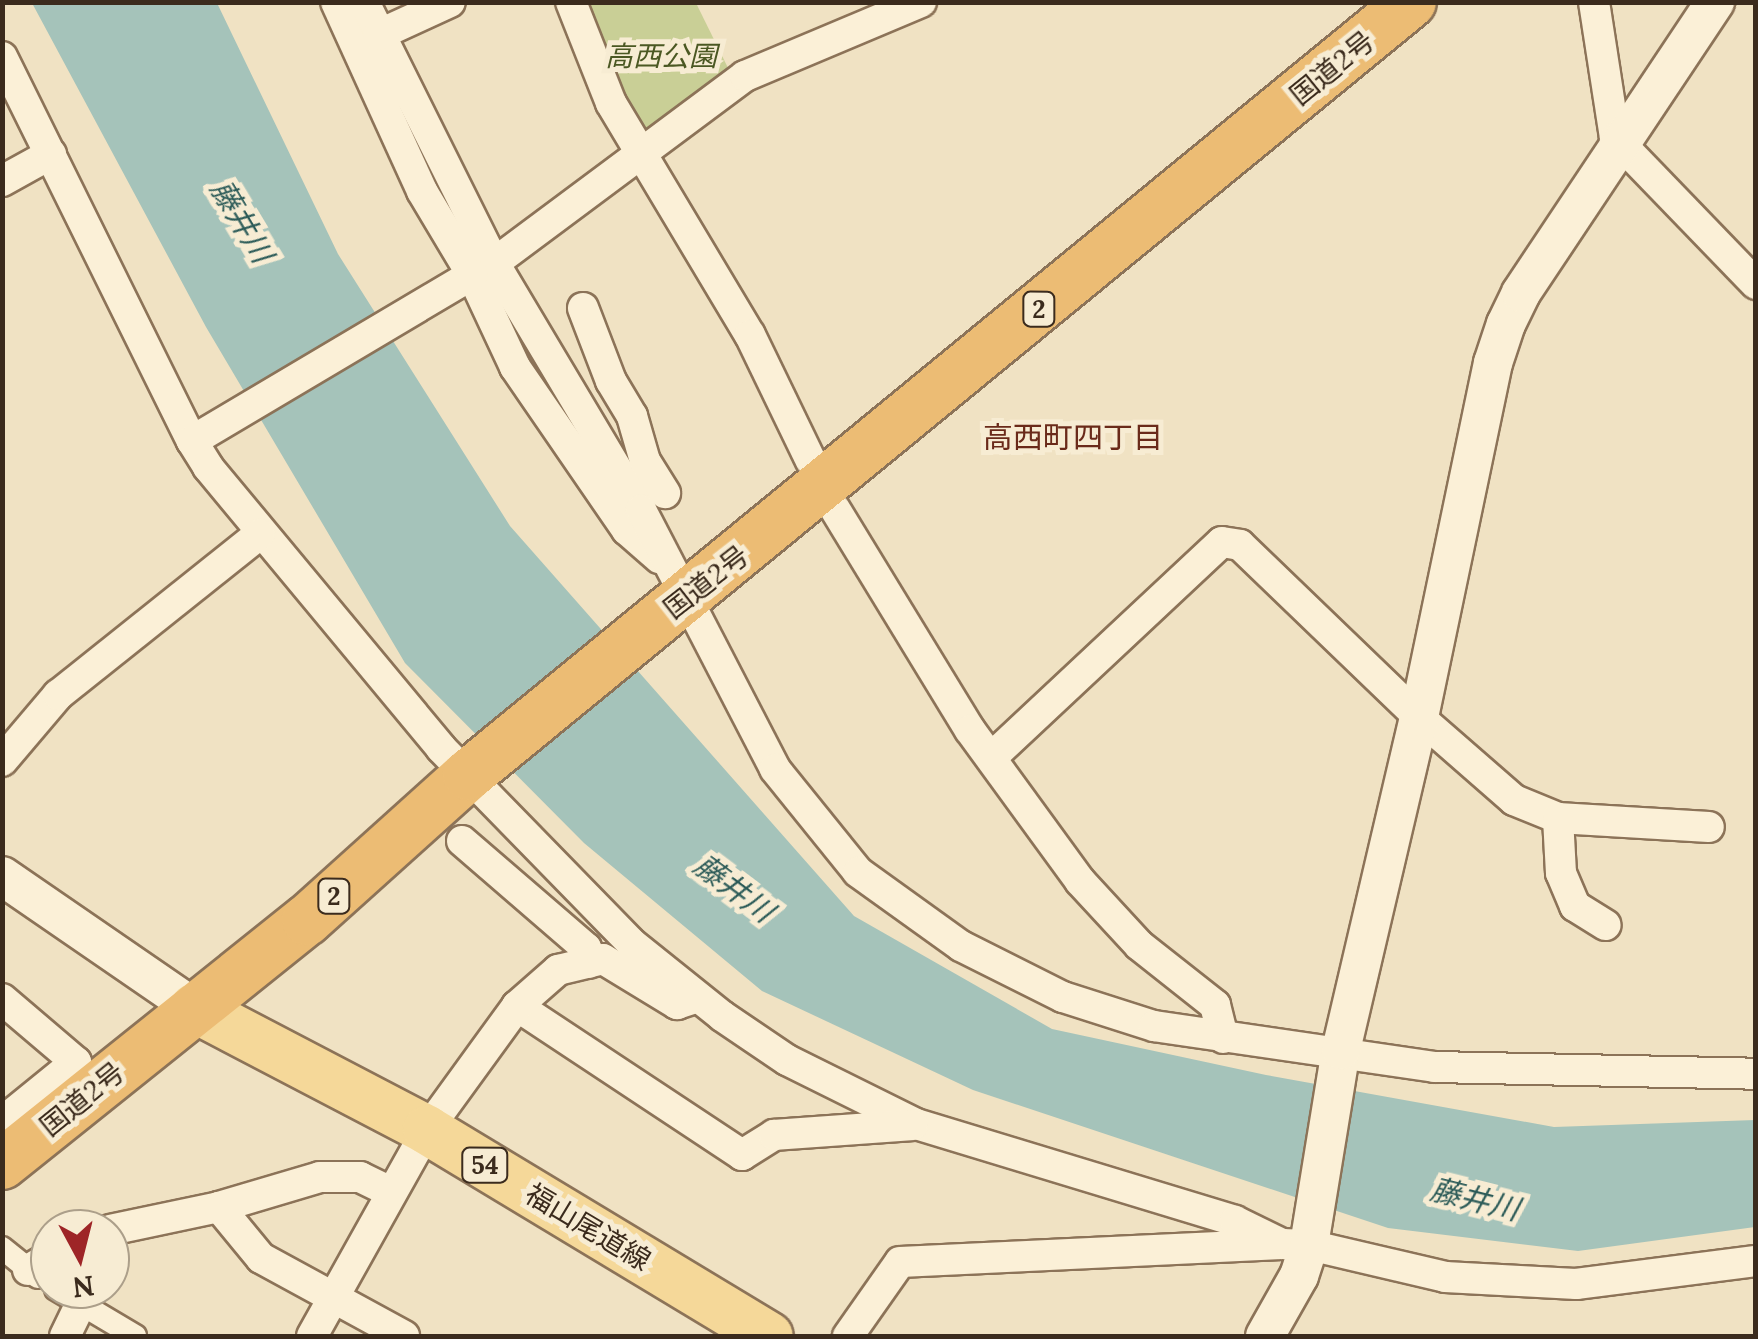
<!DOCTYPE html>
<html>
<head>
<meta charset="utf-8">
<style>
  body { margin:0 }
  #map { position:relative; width:1758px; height:1339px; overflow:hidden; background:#f0e2c3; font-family:Lora,"Noto Sans JP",serif }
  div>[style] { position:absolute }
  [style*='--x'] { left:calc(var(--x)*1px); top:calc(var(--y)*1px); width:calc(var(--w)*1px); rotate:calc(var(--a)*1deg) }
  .green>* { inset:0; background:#c9cf96 }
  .water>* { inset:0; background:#a5c3ba }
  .roads { filter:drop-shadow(2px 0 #8c7358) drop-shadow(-2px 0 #8c7358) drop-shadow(0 2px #8c7358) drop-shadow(0 -2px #8c7358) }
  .pedestrian>* { height:22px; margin:-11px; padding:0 11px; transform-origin:11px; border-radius:11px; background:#fbf0d7 }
  .minor>* { height:30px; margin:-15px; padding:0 15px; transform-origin:15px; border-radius:15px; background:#fbf0d7 }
  .tertiary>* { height:38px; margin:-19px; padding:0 19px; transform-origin:19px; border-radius:19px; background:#fbf0d7 }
  .primary>* { height:48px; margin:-24px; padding:0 24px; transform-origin:24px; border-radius:24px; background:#f5d899 }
  .trunk>* { height:50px; margin:-25px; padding:0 25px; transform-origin:25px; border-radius:25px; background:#ecbc74 }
  span { translate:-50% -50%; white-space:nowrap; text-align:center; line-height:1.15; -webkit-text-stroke:10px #f7ecd3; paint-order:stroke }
  .shield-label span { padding:2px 8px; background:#f7ecd3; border:2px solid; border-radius:8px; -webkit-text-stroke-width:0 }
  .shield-label { font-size:25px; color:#3b2b1d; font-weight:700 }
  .park-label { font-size:28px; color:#4b5823; font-style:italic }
  .street-label { font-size:28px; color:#3b2b1d }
  .water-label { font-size:30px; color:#2c5b58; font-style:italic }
  .neighbourhood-label { font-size:30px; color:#6a2a1a }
  .frame { position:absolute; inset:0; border:5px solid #3b2b1d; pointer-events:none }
  .north { position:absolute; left:30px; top:1209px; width:100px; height:100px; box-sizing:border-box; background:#f7ecd3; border:2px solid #ac9f8a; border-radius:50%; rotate:173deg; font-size:28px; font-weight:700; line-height:40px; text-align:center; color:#3b2b1d }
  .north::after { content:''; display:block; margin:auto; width:35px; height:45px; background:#9e2527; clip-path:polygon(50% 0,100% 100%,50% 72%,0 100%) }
</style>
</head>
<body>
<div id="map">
  <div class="green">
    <i style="clip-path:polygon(576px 3px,696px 3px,731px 74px,640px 134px)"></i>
  </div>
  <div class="water">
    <i style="clip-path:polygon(32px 3px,217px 3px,338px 254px,510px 526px,854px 916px,1052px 1029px,1266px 1075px,1554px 1127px,1755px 1120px,1755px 1227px,1578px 1251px,1388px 1228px,973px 1090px,762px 991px,584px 843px,405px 663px,206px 327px)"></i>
  </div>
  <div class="roads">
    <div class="pedestrian">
      <i style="--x:2;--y:1248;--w:46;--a:38.9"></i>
      <i style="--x:56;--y:1289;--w:92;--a:30.7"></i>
    </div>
    <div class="minor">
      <i style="--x:336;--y:2;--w:208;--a:65.5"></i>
      <i style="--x:422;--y:191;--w:98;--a:59.2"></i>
      <i style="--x:472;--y:275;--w:102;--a:64.9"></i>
      <i style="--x:515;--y:367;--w:198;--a:55.5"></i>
      <i style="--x:627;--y:530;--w:43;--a:41.2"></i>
      <i style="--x:364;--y:2;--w:292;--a:63.5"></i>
      <i style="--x:494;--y:263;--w:287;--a:59.2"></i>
      <i style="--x:641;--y:510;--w:292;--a:62.6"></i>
      <i style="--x:775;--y:769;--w:132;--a:51.1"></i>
      <i style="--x:858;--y:872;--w:127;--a:35.7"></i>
      <i style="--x:961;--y:946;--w:114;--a:26.6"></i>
      <i style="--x:1063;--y:997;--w:96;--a:17.7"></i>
      <i style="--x:1154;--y:1026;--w:283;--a:8.3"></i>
      <i style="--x:1434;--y:1067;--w:322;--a:1.2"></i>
      <i style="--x:571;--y:2;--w:109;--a:68.4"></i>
      <i style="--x:611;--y:103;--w:270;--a:59.1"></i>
      <i style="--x:750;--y:335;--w:140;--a:64.2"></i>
      <i style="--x:1594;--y:2;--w:138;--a:81.2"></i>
      <i style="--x:1615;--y:138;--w:203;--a:46"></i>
      <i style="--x:378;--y:35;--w:79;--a:-24.6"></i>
      <i style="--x:2;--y:57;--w:428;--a:63.7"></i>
      <i style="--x:192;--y:441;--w:31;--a:58"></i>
      <i style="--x:208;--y:467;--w:365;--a:50.3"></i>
      <i style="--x:441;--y:748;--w:272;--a:45.7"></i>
      <i style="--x:631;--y:943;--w:117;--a:38.7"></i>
      <i style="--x:722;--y:1016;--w:78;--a:34.1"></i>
      <i style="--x:787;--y:1060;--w:144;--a:26.4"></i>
      <i style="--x:916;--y:1124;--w:333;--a:16.9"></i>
      <i style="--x:1235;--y:1221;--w:52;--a:26.1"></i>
      <i style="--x:2;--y:181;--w:56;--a:-28.9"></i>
      <i style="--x:494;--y:263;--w:313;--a:-36.7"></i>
      <i style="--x:745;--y:76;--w:191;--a:-22.8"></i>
      <i style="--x:583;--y:308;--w:78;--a:69"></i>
      <i style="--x:611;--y:381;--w:41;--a:59"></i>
      <i style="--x:632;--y:416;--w:47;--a:73.9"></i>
      <i style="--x:645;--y:461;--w:38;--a:58"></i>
      <i style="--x:192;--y:441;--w:326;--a:-30.7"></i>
      <i style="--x:835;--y:509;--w:259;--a:58.6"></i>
      <i style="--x:970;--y:730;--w:187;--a:53.9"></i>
      <i style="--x:1080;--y:881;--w:87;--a:47.3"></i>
      <i style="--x:1139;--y:945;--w:97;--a:38.3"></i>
      <i style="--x:1215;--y:1005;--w:34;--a:76"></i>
      <i style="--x:993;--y:756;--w:313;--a:-43.1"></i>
      <i style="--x:1222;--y:542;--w:18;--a:9"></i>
      <i style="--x:1240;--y:545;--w:248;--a:43.9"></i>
      <i style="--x:1419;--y:717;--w:126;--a:41.1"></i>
      <i style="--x:1514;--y:800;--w:48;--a:22.2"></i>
      <i style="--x:1558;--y:818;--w:151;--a:3.4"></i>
      <i style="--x:2;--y:761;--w:87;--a:-49.7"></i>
      <i style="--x:58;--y:695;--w:258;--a:-38.6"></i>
      <i style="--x:1558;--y:818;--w:55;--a:86.9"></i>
      <i style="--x:1561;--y:873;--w:36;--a:67"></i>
      <i style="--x:1575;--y:906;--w:36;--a:32"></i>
      <i style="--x:462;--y:841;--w:164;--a:40.8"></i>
      <i style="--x:586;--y:948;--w:15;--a:82"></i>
      <i style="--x:2;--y:999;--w:97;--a:40.4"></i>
      <i style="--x:76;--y:1062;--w:95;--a:141"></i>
      <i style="--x:517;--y:1006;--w:270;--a:33.5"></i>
      <i style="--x:742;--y:1155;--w:38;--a:-32"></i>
      <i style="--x:774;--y:1135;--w:139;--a:-4.1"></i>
      <i style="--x:219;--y:1207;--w:66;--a:50.5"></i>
      <i style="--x:261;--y:1258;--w:163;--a:28.6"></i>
      <i style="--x:110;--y:1230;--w:111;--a:-11.9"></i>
      <i style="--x:219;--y:1207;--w:105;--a:-16.5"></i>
      <i style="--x:320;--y:1177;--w:40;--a:0"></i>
      <i style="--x:360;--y:1177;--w:32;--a:26"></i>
      <i style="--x:28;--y:1270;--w:26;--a:-31"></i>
      <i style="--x:65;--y:1336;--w:34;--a:-64"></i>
      <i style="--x:312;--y:1336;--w:236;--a:-60.8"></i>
      <i style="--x:427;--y:1130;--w:153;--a:-54"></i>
      <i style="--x:517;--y:1006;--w:55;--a:-41.3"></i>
      <i style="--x:558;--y:970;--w:46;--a:-13.7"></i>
      <i style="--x:603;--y:959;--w:87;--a:31.3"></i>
      <i style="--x:677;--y:1004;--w:20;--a:-18"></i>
      <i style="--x:848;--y:1336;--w:90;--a:-54.9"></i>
      <i style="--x:900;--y:1262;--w:382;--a:-2.7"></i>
      <i style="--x:1282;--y:1244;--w:27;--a:2"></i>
      <i style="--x:1309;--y:1245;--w:140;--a:13.2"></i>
      <i style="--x:1445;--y:1277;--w:131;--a:3.1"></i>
      <i style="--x:1576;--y:1284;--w:181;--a:-7.3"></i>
    </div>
    <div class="tertiary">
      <i style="--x:2;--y:876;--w:233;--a:34.5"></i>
      <i style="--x:1265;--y:1336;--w:69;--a:-60.5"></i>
      <i style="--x:1299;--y:1276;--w:33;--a:-72"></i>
      <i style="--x:1309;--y:1245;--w:198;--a:-80.7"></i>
      <i style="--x:1341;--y:1050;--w:342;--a:-76.8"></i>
      <i style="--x:1419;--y:717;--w:362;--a:-78.2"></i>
      <i style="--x:1493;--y:363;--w:41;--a:-71.6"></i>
      <i style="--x:1506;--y:324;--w:34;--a:-64"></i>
      <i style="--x:1521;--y:293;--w:350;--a:-56.3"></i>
    </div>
    <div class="primary">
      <i style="--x:194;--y:1008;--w:263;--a:27.6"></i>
      <i style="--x:427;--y:1130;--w:399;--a:31.1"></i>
    </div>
    <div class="trunk">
      <i style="--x:2;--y:1164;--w:391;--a:-38.7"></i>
      <i style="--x:307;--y:920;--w:217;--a:-42"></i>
      <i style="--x:468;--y:775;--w:1219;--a:-39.34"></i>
    </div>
  </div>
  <div class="shield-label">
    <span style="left:1039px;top:309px">2</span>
    <span style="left:334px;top:896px">2</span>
    <span style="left:485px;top:1165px">54</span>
  </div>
  <div class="park-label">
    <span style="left:661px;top:56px">高西公園</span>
  </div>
  <div class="street-label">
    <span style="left:1332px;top:68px;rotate:-39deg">国道2号</span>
    <span style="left:706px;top:582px;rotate:-38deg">国道2号</span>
    <span style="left:82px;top:1099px;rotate:-39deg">国道2号</span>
    <span style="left:588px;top:1227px;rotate:31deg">福山尾道線</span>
  </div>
  <div class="water-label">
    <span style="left:242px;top:221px;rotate:59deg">藤井川</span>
    <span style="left:734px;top:888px;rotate:37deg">藤井川</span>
    <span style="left:1475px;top:1199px;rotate:14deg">藤井川</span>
  </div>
  <div class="neighbourhood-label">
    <span style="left:1073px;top:437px">高西町四丁目</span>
  </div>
  <div class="frame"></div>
  <div class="north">N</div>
</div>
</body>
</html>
